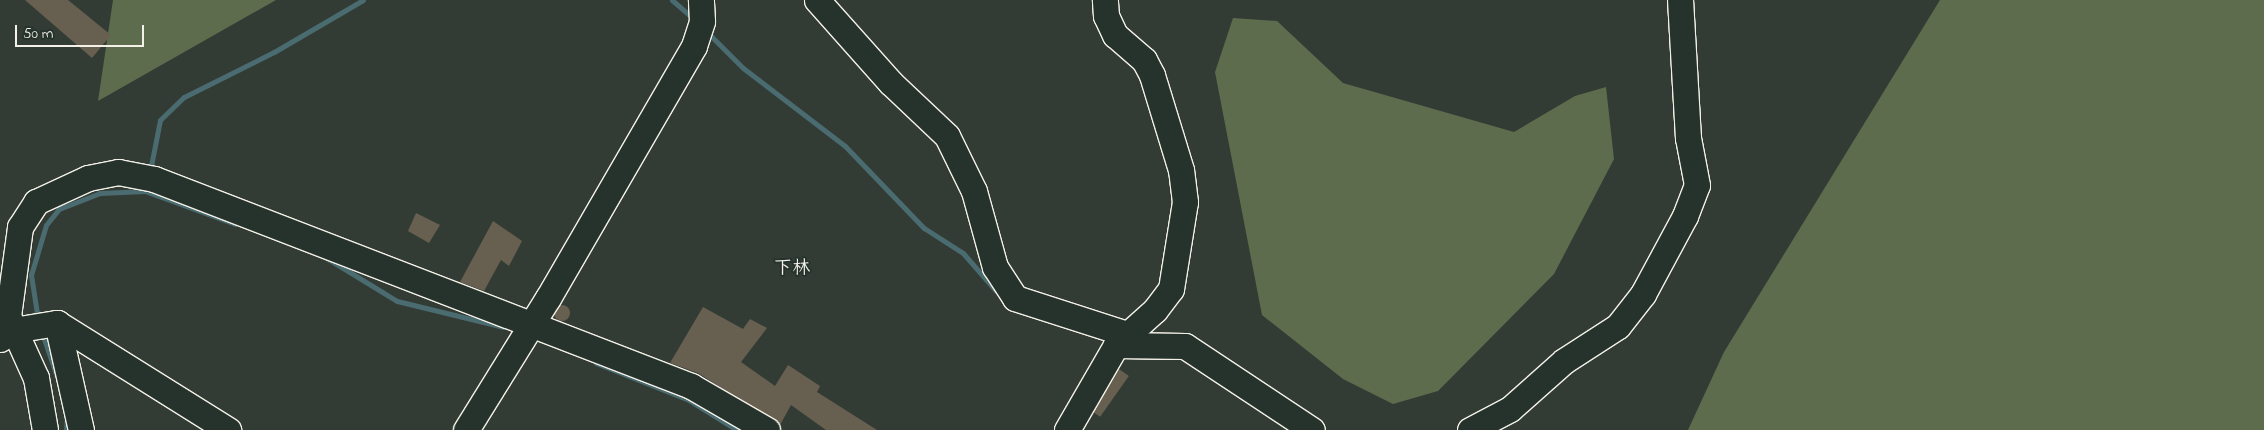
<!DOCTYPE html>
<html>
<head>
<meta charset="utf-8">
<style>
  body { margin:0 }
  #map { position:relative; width:2264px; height:430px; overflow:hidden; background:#333c34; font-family:"Indie Flower","Klee One",sans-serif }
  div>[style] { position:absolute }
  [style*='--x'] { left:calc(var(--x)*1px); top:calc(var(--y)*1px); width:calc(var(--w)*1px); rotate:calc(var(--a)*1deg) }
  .green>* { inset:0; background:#5e6c4e }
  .stream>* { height:5px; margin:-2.5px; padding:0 2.5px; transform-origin:2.5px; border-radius:2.5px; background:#4a6c71 }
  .building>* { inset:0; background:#676050; transform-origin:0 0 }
  .round { border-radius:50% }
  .roads { filter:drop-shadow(1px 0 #f4f1e8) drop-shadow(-1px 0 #f4f1e8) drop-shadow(0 1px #f4f1e8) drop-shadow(0 -1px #f4f1e8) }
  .minor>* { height:25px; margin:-12.5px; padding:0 12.5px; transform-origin:12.5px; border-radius:12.5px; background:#26332d }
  span { translate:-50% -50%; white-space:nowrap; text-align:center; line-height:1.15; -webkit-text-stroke:4px #26332d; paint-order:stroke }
  .neighbourhood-label { font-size:18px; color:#f4f1e8; font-weight:700 }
  .scale { position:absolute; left:15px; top:25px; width:129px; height:22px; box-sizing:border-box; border:2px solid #f4f1e8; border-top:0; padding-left:6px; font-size:15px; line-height:18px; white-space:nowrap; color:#f4f1e8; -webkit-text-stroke:4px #26332d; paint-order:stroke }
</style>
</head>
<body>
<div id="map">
  <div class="green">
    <i style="clip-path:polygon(113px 0,276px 0,98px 101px)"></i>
    <i style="clip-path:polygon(1940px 0,2264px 0,2264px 430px,1688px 430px,1724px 352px)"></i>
    <i style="clip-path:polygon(1233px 18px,1277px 21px,1343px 83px,1514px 132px,1575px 96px,1606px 87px,1614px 159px,1554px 274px,1438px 391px,1393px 404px,1343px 379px,1262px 315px,1215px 72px)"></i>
  </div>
  <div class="stream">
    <i style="--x:672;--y:0;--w:28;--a:41"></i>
    <i style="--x:706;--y:31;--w:52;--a:45"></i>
    <i style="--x:743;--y:68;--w:128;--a:37.4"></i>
    <i style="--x:845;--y:146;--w:114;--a:46.1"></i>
    <i style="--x:924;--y:228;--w:46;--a:32.7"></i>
    <i style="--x:963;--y:253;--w:50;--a:49"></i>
    <i style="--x:150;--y:171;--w:52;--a:-78.9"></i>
    <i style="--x:160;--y:120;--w:33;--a:-44"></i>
    <i style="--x:184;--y:97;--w:101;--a:-26.6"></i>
    <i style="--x:274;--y:52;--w:103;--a:-30.3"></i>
    <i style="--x:325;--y:257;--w:84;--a:31.4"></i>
    <i style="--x:397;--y:301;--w:110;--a:13.7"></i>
    <i style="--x:38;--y:320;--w:46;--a:-98.8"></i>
    <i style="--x:31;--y:275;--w:52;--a:-73.3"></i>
    <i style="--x:46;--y:225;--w:21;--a:-51"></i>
    <i style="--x:59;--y:209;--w:44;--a:-21.3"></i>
    <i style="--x:100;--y:193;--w:45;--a:-2.5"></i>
    <i style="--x:145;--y:191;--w:96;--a:20.1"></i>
    <i style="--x:42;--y:333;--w:46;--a:71.2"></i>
    <i style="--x:596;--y:363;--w:98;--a:21.6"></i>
    <i style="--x:687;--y:399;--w:59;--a:31.8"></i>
    <i style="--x:66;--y:430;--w:14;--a:-86"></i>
  </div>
  <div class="building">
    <i style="clip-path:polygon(25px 0,68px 0,111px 35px,92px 58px)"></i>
    <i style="clip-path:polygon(416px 213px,440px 225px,429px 243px,408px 231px)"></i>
    <i style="clip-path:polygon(493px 221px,522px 241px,509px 266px,501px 260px,484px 291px,460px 282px)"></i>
    <i class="round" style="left:554px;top:305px;width:16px;height:16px"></i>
    <i style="clip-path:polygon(703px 307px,743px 329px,750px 319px,767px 328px,741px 362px,775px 386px,788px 365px,820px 386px,817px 392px,877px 430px,826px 430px,791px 405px,780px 425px,698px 373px,670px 363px)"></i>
    <i style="left:1119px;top:369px;width:12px;height:50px;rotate:35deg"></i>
  </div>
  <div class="roads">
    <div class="minor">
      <i style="--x:817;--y:0;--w:111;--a:48.3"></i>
      <i style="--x:891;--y:83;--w:77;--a:43.4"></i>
      <i style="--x:947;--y:136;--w:61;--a:63.9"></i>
      <i style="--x:974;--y:191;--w:79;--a:74.6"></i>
      <i style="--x:995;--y:267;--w:37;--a:57"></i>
      <i style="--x:1015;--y:298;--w:118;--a:17.8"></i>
      <i style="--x:57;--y:323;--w:110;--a:77.4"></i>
      <i style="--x:0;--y:339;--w:16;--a:-35"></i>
      <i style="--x:13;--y:330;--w:45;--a:-9"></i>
      <i style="--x:57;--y:323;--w:202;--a:32"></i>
      <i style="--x:1116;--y:345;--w:69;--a:0.8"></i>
      <i style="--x:1185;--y:346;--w:152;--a:33.5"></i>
      <i style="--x:45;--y:430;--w:53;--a:-99.8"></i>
      <i style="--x:36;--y:378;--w:68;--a:-114.3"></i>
      <i style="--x:8;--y:316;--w:90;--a:-82.3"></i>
      <i style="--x:20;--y:227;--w:30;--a:-57"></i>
      <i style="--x:36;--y:202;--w:57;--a:-24.8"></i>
      <i style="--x:88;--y:178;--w:31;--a:-11"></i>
      <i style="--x:118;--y:172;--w:37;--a:11"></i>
      <i style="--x:154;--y:179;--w:576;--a:21.08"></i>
      <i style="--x:691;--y:386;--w:88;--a:30.1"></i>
      <i style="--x:466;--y:430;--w:155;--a:-58.2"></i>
      <i style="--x:548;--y:298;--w:291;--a:-59.9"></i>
      <i style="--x:694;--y:46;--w:26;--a:-72"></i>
      <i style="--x:702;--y:21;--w:21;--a:-93"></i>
      <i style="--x:1067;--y:430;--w:98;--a:-60"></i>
      <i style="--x:1116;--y:345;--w:52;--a:-41.9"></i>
      <i style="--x:1155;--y:310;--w:26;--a:-53"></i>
      <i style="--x:1171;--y:289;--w:88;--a:-80.9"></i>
      <i style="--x:1185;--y:202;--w:32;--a:-97"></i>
      <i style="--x:1181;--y:170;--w:99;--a:-107"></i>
      <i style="--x:1152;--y:75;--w:17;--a:-118"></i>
      <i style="--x:1144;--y:60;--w:38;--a:-139"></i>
      <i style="--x:1115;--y:35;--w:21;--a:-115"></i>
      <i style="--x:1106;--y:16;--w:16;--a:-94"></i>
      <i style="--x:1470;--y:430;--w:45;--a:-27.7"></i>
      <i style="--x:1510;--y:409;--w:72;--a:-41.6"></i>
      <i style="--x:1564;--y:361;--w:64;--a:-32.9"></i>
      <i style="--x:1618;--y:326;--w:41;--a:-52"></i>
      <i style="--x:1643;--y:294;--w:89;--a:-61.7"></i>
      <i style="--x:1685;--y:216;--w:33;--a:-69"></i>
      <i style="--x:1697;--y:185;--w:48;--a:-100.8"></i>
      <i style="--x:1688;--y:138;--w:138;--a:-93.3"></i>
    </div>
  </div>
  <div class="neighbourhood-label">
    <span style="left:792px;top:269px">下林</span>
  </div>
  <div class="scale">50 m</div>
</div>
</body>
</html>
